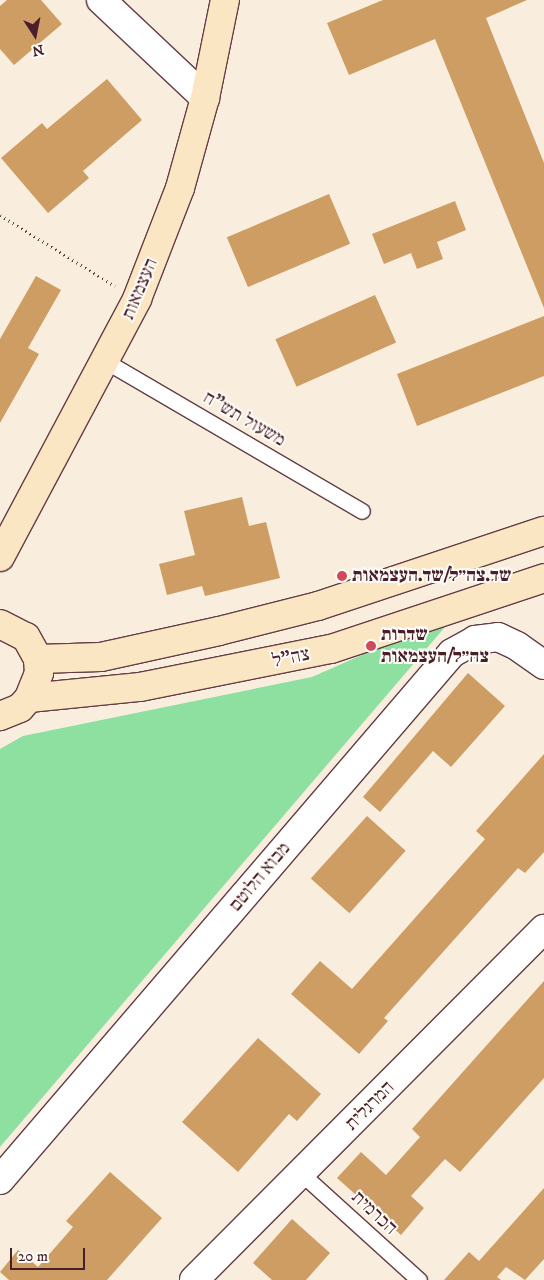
<!DOCTYPE html>
<html>
<head>
<meta charset="utf-8">
<style>
  body { margin:0 }
  #map { position:relative; width:544px; height:1280px; overflow:hidden; background:#f9edde; font-family:"IM FELL DW Pica","Frank Ruhl Libre",serif }
  div>[style] { position:absolute }
  [style*='--x'] { left:calc(var(--x)*1px); top:calc(var(--y)*1px); width:calc(var(--w)*1px); rotate:calc(var(--a)*1deg) }
  .green>* { inset:0; background:#8ee0a1 }
  .building>* { inset:0; background:#cd9d64; transform-origin:0 0 }
  .path>* { height:3px; margin-top:-1.5px; transform-origin:0; background:repeating-linear-gradient(90deg,#643e46 0 1px,transparent 0 5px) }
  .roads { filter:drop-shadow(1px 0 #643e46) drop-shadow(-1px 0 #643e46) drop-shadow(0 1px #643e46) drop-shadow(0 -1px #643e46) }
  .lane>* { height:15px; margin:-7.5px; padding:0 7.5px; transform-origin:7.5px; border-radius:7.5px; background:#fff }
  .street>* { height:28px; margin:-14px; padding:0 14px; transform-origin:14px; border-radius:14px; background:#fff }
  .secondary>* { height:28px; margin:-14px; padding:0 14px; transform-origin:14px; border-radius:14px; background:#fbe6c4 }
  .dots>* { width:14px; height:14px; translate:-50% -50%; box-sizing:border-box; border:2px solid #fdfcf7; border-radius:50% }
  span { translate:-50% -50%; white-space:nowrap; text-align:center; line-height:1.15; -webkit-text-stroke:4px #fdfcf7; paint-order:stroke }
  .street-label { font-size:19px; color:#4a1f2b }
  .poi-label { font-size:19px; color:#4a1f2b; font-weight:700 }
  .left { translate:0 -50%; text-align:left }
  .north { position:absolute; left:10px; top:10px; width:50px; height:50px; -webkit-text-stroke:4px #fdfcf7; paint-order:stroke; rotate:169deg; font-size:14px; font-weight:700; line-height:20px; text-align:center; color:#4a1f2b }
  .north::after { content:''; display:block; margin:auto; width:18px; height:22px; background:#4a1f2b; clip-path:polygon(50% 0,100% 100%,50% 72%,0 100%) }
  .scale { position:absolute; left:10px; top:1248px; width:75px; height:22px; box-sizing:border-box; border:2px solid #4a1f2b; border-top:0; padding-left:6px; font-size:15px; line-height:18px; white-space:nowrap; color:#4a1f2b; -webkit-text-stroke:4px #fdfcf7; paint-order:stroke }
</style>
</head>
<body>
<div id="map">
  <div class="green">
    <i style="clip-path:polygon(457px 613px,0 1147px,0 749px,23px 736px,312px 677px)"></i>
  </div>
  <div class="building">
    <i style="clip-path:polygon(7px 0,41px 0,62px 24px,14px 65px,0 49px,0 6px)"></i>
    <i style="clip-path:polygon(383px 0,527px 0,486px 18px,544px 163px,544px 308px,435px 39px,349px 75px,327px 23px)"></i>
    <i style="clip-path:polygon(107px 79px,142px 120px,83px 171px,89px 178px,48px 213px,1px 158px,42px 123px,47px 129px)"></i>
    <i style="left:329px;top:194px;width:54px;height:111px;rotate:67deg"></i>
    <i style="clip-path:polygon(455px 201px,466px 230px,437px 242px,443px 259px,417px 269px,411px 253px,384px 264px,372px 234px)"></i>
    <i style="clip-path:polygon(36px 276px,61px 290px,28px 348px,39px 354px,0 423px,0 339px)"></i>
    <i style="left:375px;top:295px;width:52px;height:109px;rotate:66deg"></i>
    <i style="clip-path:polygon(544px 316px,544px 376px,417px 426px,397px 374px)"></i>
    <i style="clip-path:polygon(242px 497px,249px 526px,266px 522px,280px 578px,205px 596px,202px 586px,167px 595px,159px 564px,195px 555px,184px 511px)"></i>
    <i style="clip-path:polygon(468px 673px,505px 706px,451px 767px,433px 751px,380px 812px,363px 797px)"></i>
    <i style="clip-path:polygon(544px 754px,544px 852px,525px 873px,518px 868px,384px 1018px,388px 1021px,359px 1054px,291px 994px,320px 961px,352px 989px,485px 839px,476px 831px)"></i>
    <i style="left:367px;top:816px;width:52px;height:84px;rotate:42deg"></i>
    <i style="clip-path:polygon(544px 981px,544px 1078px,460px 1172px,445px 1159px,411px 1196px,424px 1208px,401px 1235px,337px 1178px,361px 1152px,386px 1175px,420px 1137px,412px 1129px)"></i>
    <i style="clip-path:polygon(258px 1038px,321px 1094px,297px 1121px,289px 1114px,238px 1172px,182px 1122px)"></i>
    <i style="clip-path:polygon(110px 1172px,162px 1218px,107px 1280px,9px 1280px,0 1272px,18px 1250px,38px 1267px,73px 1227px,66px 1221px)"></i>
    <i style="clip-path:polygon(544px 1188px,544px 1259px,525px 1280px,506px 1267px,497px 1277px,501px 1280px,444px 1280px,469px 1252px,479px 1261px)"></i>
    <i style="clip-path:polygon(292px 1219px,330px 1253px,306px 1280px,272px 1280px,253px 1263px)"></i>
  </div>
  <div class="path">
    <i style="--x:0;--y:215;--w:135;--a:31.7"></i>
  </div>
  <div class="roads">
    <div class="lane">
      <i style="--x:107;--y:362;--w:295;--a:30.3"></i>
      <i style="--x:302;--y:1174;--w:158;--a:42.2"></i>
    </div>
    <div class="street">
      <i style="--x:101;--y:0;--w:143;--a:43.3"></i>
      <i style="--x:0;--y:1180;--w:694;--a:-49.38"></i>
      <i style="--x:452;--y:653;--w:26;--a:-29"></i>
      <i style="--x:475;--y:640;--w:23;--a:-7"></i>
      <i style="--x:498;--y:637;--w:21;--a:25"></i>
      <i style="--x:517;--y:646;--w:33;--a:35"></i>
      <i style="--x:194;--y:1280;--w:496;--a:-45.1"></i>
    </div>
    <div class="secondary">
      <i style="--x:0;--y:557;--w:292;--a:-62"></i>
      <i style="--x:137;--y:299;--w:119;--a:-68.8"></i>
      <i style="--x:180;--y:188;--w:93;--a:-74.5"></i>
      <i style="--x:205;--y:98;--w:100;--a:-78.5"></i>
      <i style="--x:0;--y:624;--w:29;--a:27"></i>
      <i style="--x:26;--y:637;--w:25;--a:61"></i>
      <i style="--x:38;--y:659;--w:14;--a:86"></i>
      <i style="--x:39;--y:673;--w:27;--a:112"></i>
      <i style="--x:29;--y:698;--w:13;--a:132"></i>
      <i style="--x:20;--y:708;--w:22;--a:158"></i>
      <i style="--x:38;--y:659;--w:63;--a:-1.8"></i>
      <i style="--x:101;--y:657;--w:121;--a:-12.4"></i>
      <i style="--x:219;--y:631;--w:102;--a:-14.2"></i>
      <i style="--x:318;--y:606;--w:238;--a:-18.4"></i>
      <i style="--x:29;--y:698;--w:112;--a:-5.7"></i>
      <i style="--x:140;--y:687;--w:195;--a:-11.3"></i>
      <i style="--x:331;--y:649;--w:225;--a:-18.4"></i>
    </div>
  </div>
  <div class="dots">
    <i style="left:342px;top:576px;background:#d1495b"></i>
    <i style="left:371px;top:646px;background:#d1495b"></i>
  </div>
  <div class="street-label">
    <span style="left:140px;top:289px;rotate:-67deg">העצמאות</span>
    <span style="left:244px;top:419px;rotate:30deg">משעול תש"ח</span>
    <span style="left:291px;top:658px;rotate:-12deg">צה"ל</span>
    <span style="left:260px;top:877px;rotate:-50deg">מבוא הלוטם</span>
    <span style="left:370px;top:1106px;rotate:-45deg">המרגלית</span>
    <span style="left:374px;top:1213px;rotate:43deg">הכרמית</span>
  </div>
  <div class="poi-label">
    <span class="left" style="left:352px;top:576px">שד.צה״ל/שד.העצמאות</span>
    <span class="left" style="left:381px;top:646px">שדרות<br>צה״ל/העצמאות</span>
  </div>
  <div class="north">N</div>
  <div class="scale">20 m</div>
</div>
</body>
</html>
